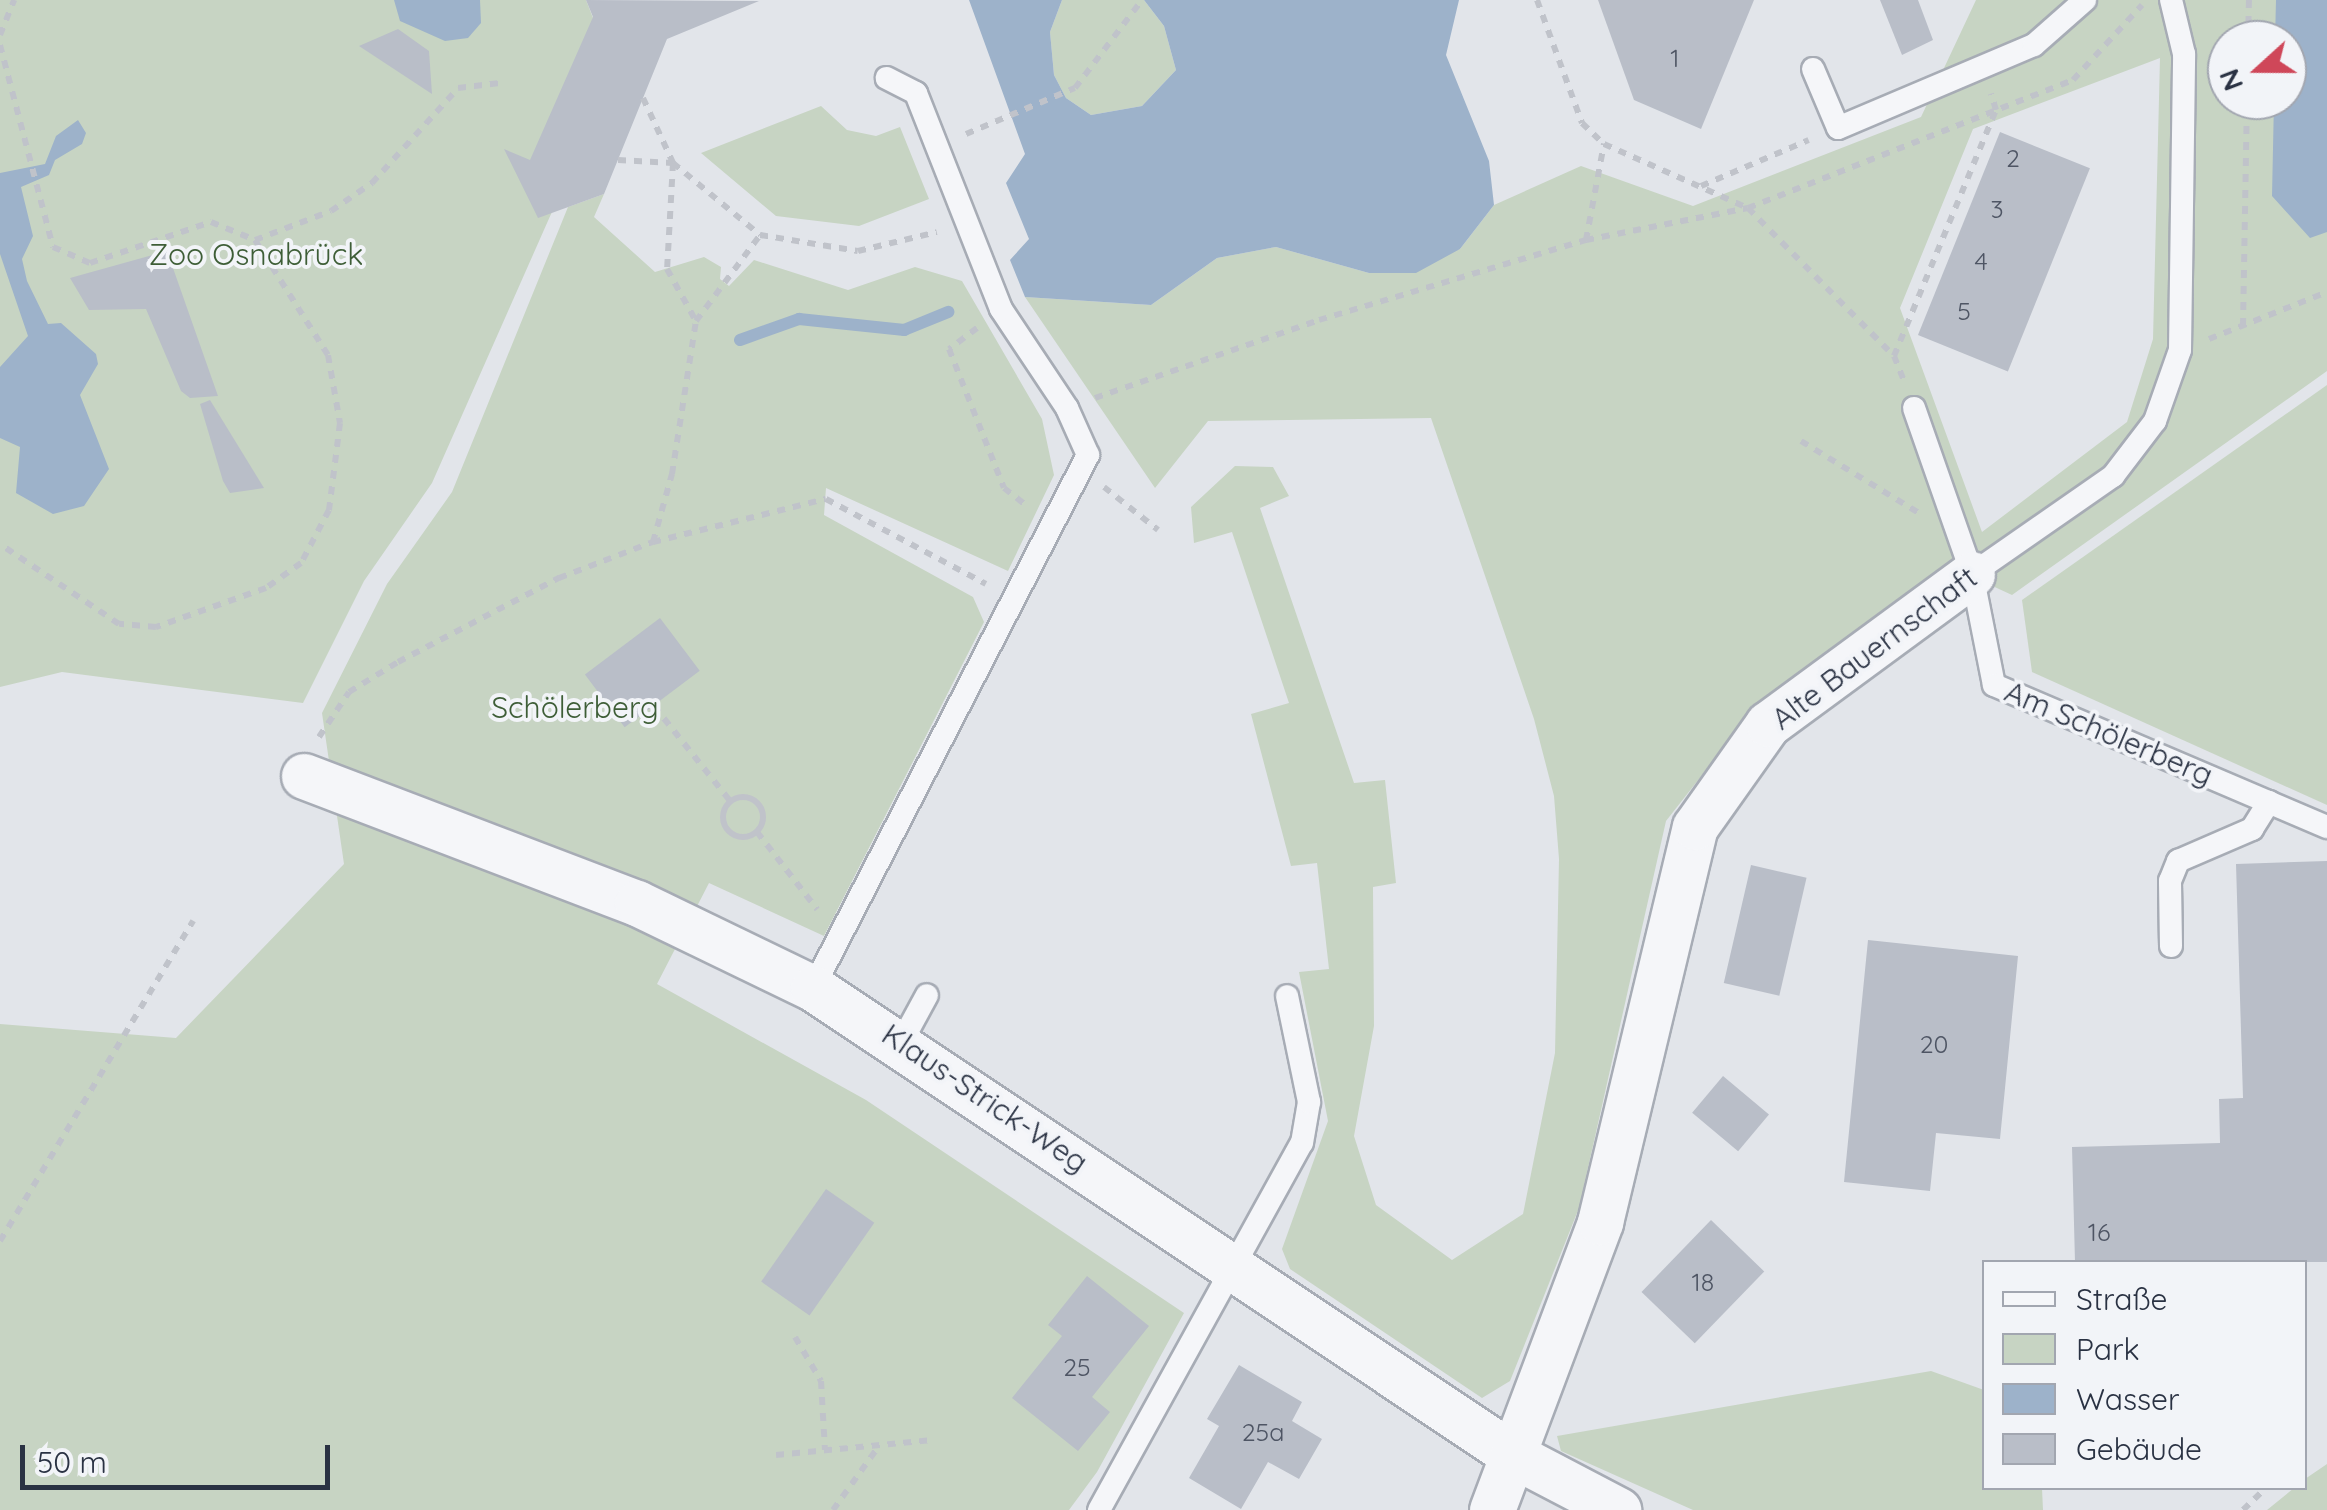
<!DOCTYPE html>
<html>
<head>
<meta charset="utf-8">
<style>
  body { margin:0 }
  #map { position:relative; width:2327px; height:1510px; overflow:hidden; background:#e2e5ea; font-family:Quicksand,sans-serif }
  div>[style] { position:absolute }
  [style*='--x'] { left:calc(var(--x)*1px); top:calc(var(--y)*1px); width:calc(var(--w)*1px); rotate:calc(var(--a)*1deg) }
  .green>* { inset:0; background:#c7d4c3 }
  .water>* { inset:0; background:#9db2ca }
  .stream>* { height:12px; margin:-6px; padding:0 6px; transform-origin:6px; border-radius:6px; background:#9db2ca }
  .building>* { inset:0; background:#b9bec8; transform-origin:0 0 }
  .path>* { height:6px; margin-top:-3px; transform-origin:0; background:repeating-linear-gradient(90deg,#c0c3ca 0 8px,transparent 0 16px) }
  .path>.ring { margin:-3px; padding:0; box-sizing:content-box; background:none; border:6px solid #c0c3ca; border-radius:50% }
  .roads { filter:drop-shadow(2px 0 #a7acb5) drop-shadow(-2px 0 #a7acb5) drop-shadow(0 2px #a7acb5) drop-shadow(0 -2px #a7acb5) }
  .service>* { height:22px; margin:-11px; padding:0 11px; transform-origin:11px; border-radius:11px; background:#f5f6f9 }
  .minor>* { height:45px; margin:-22.5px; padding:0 22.5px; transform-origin:22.5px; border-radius:22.5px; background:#f5f6f9 }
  span { translate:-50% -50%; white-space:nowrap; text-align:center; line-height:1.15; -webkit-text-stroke:8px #f2f4f8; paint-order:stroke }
  .number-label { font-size:25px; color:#4e5564 }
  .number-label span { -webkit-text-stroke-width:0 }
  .park-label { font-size:30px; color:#3e5e37 }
  .street-label { font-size:30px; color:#2a3243 }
  .legend { position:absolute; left:1982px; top:1260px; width:325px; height:230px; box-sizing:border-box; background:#f2f4f8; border:2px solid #a2a6b0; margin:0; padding:12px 18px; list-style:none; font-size:30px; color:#2a3243 }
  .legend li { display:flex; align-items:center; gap:20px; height:50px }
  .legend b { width:50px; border:2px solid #a2a6b0 }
  .north { position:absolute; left:2207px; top:20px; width:100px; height:100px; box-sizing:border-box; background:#f2f4f8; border:2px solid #a2a6b0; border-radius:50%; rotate:249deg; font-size:28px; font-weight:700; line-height:40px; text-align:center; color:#2a3243 }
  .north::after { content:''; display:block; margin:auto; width:35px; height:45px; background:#cf4759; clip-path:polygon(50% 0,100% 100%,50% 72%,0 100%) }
  .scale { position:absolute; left:20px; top:1445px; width:310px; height:45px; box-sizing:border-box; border:5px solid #2a3243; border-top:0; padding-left:12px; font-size:30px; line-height:35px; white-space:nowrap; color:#2a3243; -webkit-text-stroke:8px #f2f4f8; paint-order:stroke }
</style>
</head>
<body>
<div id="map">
  <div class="green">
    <i style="clip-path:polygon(0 0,586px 0,593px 18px,582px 144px,432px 483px,364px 581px,303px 703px,62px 672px,0 687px)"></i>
    <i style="clip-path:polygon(1062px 0,1144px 0,1164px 26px,1176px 70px,1142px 106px,1091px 115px,1066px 98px,1054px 75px,1050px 32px)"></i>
    <i style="clip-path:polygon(evenodd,1976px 0,2327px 0,2327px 371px,2012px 595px,1947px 565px,1753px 710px,1666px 821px,1579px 1208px,1510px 1381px,1482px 1398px,1290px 1269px,1282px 1249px,1328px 1121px,1299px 972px,1329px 969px,1317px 863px,1291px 866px,1251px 714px,1289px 703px,1232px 532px,1194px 543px,1191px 507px,1235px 466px,1273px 467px,1289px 496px,1260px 508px,1354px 783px,1385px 780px,1396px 883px,1373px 887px,1374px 1026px,1354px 1136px,1376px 1205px,1452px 1260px,1523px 1214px,1555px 1053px,1559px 859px,1554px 796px,1534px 719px,1431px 418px,1208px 421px,1155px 488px,1025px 297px,1151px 305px,1217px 258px,1276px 247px,1369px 273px,1460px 249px,1494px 205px,1581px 166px,1693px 206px,1921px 117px,1976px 0,2227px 40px,2287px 40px,2287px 100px,2227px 100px,2227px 40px,1976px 0,2160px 58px,2153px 339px,2127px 422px,1982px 532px,1900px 308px,1973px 129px,2160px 58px)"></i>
    <i style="clip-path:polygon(821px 106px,847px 130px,876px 136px,900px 127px,929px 199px,859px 226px,776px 216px,701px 153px)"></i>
    <i style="clip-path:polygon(604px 194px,594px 217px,655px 272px,704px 257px,721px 267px,720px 279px,729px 286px,754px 260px,848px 290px,915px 267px,962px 281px,1042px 419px,1054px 475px,1008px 571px,826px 488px,824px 515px,973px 597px,984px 622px,824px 936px,709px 883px,657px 984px,866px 1100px,1184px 1313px,1097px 1472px,1069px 1510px,0 1510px,0 1024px,176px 1038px,344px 864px,322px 713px,387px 584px,452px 492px,568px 207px)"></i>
    <i style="clip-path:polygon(2327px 385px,2327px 805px,2032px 672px,2022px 600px)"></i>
    <i style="clip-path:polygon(1931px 1371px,1984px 1390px,1984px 1488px,2042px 1488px,2043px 1510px,1693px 1510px,1561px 1451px,1557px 1436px)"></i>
    <i style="clip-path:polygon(2327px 1464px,2327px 1510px,2267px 1510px,2294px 1488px,2304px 1488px,2305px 1479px)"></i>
  </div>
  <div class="water">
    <i style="clip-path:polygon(394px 0,480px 0,481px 23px,468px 38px,445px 41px,400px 21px)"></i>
    <i style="clip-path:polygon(969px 0,1062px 0,1050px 32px,1054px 75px,1066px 98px,1091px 115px,1142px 106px,1176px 70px,1164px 26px,1144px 0,1459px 0,1446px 55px,1489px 161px,1494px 205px,1460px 249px,1416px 273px,1369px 273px,1276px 247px,1217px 258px,1151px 305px,1025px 297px,1010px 260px,1029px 239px,1006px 183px,1025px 154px)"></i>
    <i style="clip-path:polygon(2276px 0,2327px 0,2327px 232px,2310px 238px,2272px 196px,2274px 100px,2287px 100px,2287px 40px,2275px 40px)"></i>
    <i style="clip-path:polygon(78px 120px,86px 133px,82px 144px,55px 160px,49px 175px,21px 187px,33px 236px,22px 259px,27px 281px,48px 324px,61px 323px,96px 354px,98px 364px,80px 395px,109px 469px,84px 506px,53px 514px,16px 493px,20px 447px,0 438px,0 367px,28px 336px,0 254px,0 173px,45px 164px,56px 136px)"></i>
  </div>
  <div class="stream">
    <i style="--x:740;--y:340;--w:63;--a:-19.6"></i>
    <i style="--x:799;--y:319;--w:106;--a:6"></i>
    <i style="--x:904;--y:330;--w:48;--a:-22.2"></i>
  </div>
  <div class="building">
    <i style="clip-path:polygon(586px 0,759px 1px,667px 39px,604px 194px,538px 218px,504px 149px,530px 160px,593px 17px)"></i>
    <i style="clip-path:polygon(1598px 0,1754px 0,1701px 129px,1634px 100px)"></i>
    <i style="clip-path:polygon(1880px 0,1918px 0,1933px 40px,1902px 55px)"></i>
    <i style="clip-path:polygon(398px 29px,429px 51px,432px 94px,359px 46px)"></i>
    <i style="left:2000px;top:132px;width:97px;height:219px;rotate:22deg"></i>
    <i style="clip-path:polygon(167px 251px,218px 396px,190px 398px,181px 391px,146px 309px,89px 310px,70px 278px)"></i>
    <i style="clip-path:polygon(210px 400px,264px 488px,230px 493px,223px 481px,200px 404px)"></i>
    <i style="left:660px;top:618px;width:66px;height:94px;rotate:53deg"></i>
    <i style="clip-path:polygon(2327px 861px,2327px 1262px,2075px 1262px,2072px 1147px,2220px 1143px,2219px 1099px,2243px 1098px,2236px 864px)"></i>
    <i style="left:1751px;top:865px;width:57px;height:121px;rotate:13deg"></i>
    <i style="clip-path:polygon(1868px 940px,2018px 956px,2000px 1139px,1936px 1133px,1930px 1191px,1844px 1182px)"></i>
    <i style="left:1723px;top:1076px;width:60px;height:48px;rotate:40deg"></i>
    <i style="left:826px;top:1189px;width:59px;height:113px;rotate:35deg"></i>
    <i style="left:1711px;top:1220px;width:74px;height:100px;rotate:44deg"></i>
    <i style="clip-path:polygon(1087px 1276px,1149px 1326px,1092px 1397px,1110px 1412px,1078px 1451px,1012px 1398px,1062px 1336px,1048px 1325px)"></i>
    <i style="clip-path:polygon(1239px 1365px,1302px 1402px,1292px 1421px,1322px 1439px,1299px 1479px,1268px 1462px,1241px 1509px,1189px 1478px,1219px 1426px,1207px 1419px)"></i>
  </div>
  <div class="path">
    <i style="--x:1537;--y:0;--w:131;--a:69.9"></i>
    <i style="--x:1582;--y:123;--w:30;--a:44"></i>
    <i style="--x:1604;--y:144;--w:158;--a:24"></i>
    <i style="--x:1748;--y:208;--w:208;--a:45.4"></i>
    <i style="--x:1894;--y:356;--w:27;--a:68"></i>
    <i style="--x:0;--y:35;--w:38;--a:-68"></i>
    <i style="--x:2248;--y:40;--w:40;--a:-88.6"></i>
    <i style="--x:0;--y:45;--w:209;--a:75.3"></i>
    <i style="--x:53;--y:247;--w:40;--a:23.4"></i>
    <i style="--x:90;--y:263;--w:128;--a:-18.7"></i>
    <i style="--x:211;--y:222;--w:48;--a:22.2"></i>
    <i style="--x:255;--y:240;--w:136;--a:57.6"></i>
    <i style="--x:328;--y:355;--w:69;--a:80"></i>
    <i style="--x:340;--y:423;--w:88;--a:97.2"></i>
    <i style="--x:329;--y:510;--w:60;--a:117.8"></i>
    <i style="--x:301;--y:563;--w:43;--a:144.5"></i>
    <i style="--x:266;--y:588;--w:117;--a:160.5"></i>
    <i style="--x:156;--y:627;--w:37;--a:-175"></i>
    <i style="--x:119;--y:624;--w:143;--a:-146.1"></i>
    <i style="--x:643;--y:98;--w:72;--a:65.2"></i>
    <i style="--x:673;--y:163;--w:106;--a:93.2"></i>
    <i style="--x:667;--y:269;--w:60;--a:60.9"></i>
    <i style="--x:966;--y:134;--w:118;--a:-22.9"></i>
    <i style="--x:1075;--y:88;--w:111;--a:-52.7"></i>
    <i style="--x:618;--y:160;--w:55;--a:3.1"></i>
    <i style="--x:673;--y:163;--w:113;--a:39.6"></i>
    <i style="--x:760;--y:235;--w:99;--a:9.3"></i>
    <i style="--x:858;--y:251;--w:81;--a:-13.5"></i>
    <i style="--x:1701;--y:186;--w:117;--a:-23.1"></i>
    <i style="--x:255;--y:240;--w:81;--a:-20.9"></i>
    <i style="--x:331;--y:211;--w:50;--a:-34.3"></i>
    <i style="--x:372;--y:183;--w:128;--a:-47.8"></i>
    <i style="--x:458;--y:88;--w:42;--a:-6.8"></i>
    <i style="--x:1586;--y:240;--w:98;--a:-79.4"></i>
    <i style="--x:2243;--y:326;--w:226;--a:-89"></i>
    <i style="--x:977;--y:328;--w:35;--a:143"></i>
    <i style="--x:949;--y:349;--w:149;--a:68.4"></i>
    <i style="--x:1004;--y:488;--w:29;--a:38"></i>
    <i style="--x:2209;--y:339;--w:127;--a:-21.7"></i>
    <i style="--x:1894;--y:356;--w:266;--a:-67.5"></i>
    <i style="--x:1996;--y:110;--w:17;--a:-107"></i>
    <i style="--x:1095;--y:398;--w:237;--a:-19.2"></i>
    <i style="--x:1319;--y:320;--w:279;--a:-16.7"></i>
    <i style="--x:1586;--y:240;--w:165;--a:-11.2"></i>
    <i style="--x:1748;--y:208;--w:349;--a:-21.5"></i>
    <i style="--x:2073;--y:80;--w:102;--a:-47.4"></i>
    <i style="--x:1801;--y:441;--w:138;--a:31.4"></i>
    <i style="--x:1104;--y:487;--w:69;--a:38.5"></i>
    <i style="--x:653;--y:542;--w:178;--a:-14"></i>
    <i style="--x:826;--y:499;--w:181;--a:28"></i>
    <i style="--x:654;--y:706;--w:122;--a:51.3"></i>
    <i style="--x:319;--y:737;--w:54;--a:-56.3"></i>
    <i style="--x:349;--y:692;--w:57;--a:-31.5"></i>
    <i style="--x:398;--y:662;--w:182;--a:-27.6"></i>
    <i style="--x:559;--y:578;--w:101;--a:-21"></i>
    <i style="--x:653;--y:542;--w:71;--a:-74.4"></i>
    <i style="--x:672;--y:474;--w:155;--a:-81.1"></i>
    <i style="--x:696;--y:321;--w:107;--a:-53.3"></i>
    <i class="ring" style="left:723px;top:797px;width:34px;height:34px"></i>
    <i style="--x:757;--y:832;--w:98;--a:52.1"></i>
    <i style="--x:0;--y:1241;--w:374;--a:-58.9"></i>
    <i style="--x:795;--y:1337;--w:51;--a:59.4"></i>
    <i style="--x:821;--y:1381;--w:69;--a:86.7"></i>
    <i style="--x:776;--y:1455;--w:157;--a:-5.5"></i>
    <i style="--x:833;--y:1510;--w:79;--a:-54.3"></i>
    <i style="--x:2243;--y:1510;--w:32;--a:-44"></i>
  </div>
  <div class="roads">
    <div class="service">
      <i style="--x:1813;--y:69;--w:64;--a:67"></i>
      <i style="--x:1838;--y:128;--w:213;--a:-23"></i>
      <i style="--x:2034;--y:45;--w:68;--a:-41.4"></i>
      <i style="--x:1914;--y:408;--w:176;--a:70.7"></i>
      <i style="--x:1972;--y:574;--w:113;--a:78.8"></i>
      <i style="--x:1994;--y:685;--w:362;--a:23.1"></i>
      <i style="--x:1972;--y:574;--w:172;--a:-34.8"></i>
      <i style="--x:2113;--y:476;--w:69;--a:-52.6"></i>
      <i style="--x:2155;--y:421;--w:75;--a:-70.6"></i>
      <i style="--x:2180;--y:350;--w:296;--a:-89.2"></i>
      <i style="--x:2184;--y:54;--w:56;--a:-103.5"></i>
      <i style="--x:2171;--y:946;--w:65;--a:-90.9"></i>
      <i style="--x:2170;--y:881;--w:22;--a:-68"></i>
      <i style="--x:2178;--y:861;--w:81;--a:-23.4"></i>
      <i style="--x:2252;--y:829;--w:32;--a:-58"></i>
      <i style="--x:813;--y:988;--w:600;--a:-62.71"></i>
      <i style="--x:1088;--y:455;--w:51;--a:-114.1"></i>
      <i style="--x:1067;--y:408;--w:119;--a:-123.7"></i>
      <i style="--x:1001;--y:309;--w:232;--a:-111.5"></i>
      <i style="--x:916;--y:93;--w:33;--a:-153"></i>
      <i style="--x:902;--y:1041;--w:52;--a:-61.5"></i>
      <i style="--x:1099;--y:1510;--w:419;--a:-61.1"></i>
      <i style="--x:1302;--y:1143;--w:42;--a:-80.3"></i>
      <i style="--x:1309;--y:1102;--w:108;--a:-101.7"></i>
    </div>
    <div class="minor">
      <i style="--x:304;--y:776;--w:356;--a:20.9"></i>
      <i style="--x:637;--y:903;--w:195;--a:25.8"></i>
      <i style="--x:813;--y:988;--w:841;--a:33.71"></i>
      <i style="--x:1513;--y:1455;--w:119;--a:27.6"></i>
      <i style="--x:1492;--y:1510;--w:308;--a:-69.4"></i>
      <i style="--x:1600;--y:1222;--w:406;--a:-76.5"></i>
      <i style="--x:1695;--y:827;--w:126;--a:-54.7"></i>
      <i style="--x:1768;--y:724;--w:253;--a:-36.3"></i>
    </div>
  </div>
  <div class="number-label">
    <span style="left:1675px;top:58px">1</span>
    <span style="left:2013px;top:158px">2</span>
    <span style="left:1997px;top:209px">3</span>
    <span style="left:1981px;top:261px">4</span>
    <span style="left:1964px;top:311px">5</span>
    <span style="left:1934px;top:1044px">20</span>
    <span style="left:2099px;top:1232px">16</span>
    <span style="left:1703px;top:1282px">18</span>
    <span style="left:1077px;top:1367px">25</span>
    <span style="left:1263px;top:1432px">25a</span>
  </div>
  <div class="park-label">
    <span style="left:256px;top:254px">Zoo Osnabrück</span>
    <span style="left:575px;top:707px">Schölerberg</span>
  </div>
  <div class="street-label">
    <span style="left:1874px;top:648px;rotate:-37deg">Alte Bauernschaft</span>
    <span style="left:2109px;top:733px;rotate:23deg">Am Schölerberg</span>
    <span style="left:985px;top:1098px;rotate:34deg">Klaus-Strick-Weg</span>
  </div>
  <ul class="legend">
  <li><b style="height:12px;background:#f5f6f9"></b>Straße</li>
  <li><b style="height:28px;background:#c7d4c3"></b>Park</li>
  <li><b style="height:28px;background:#9db2ca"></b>Wasser</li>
  <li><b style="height:28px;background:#b9bec8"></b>Gebäude</li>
  </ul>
  <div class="north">N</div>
  <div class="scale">50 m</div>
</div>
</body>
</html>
